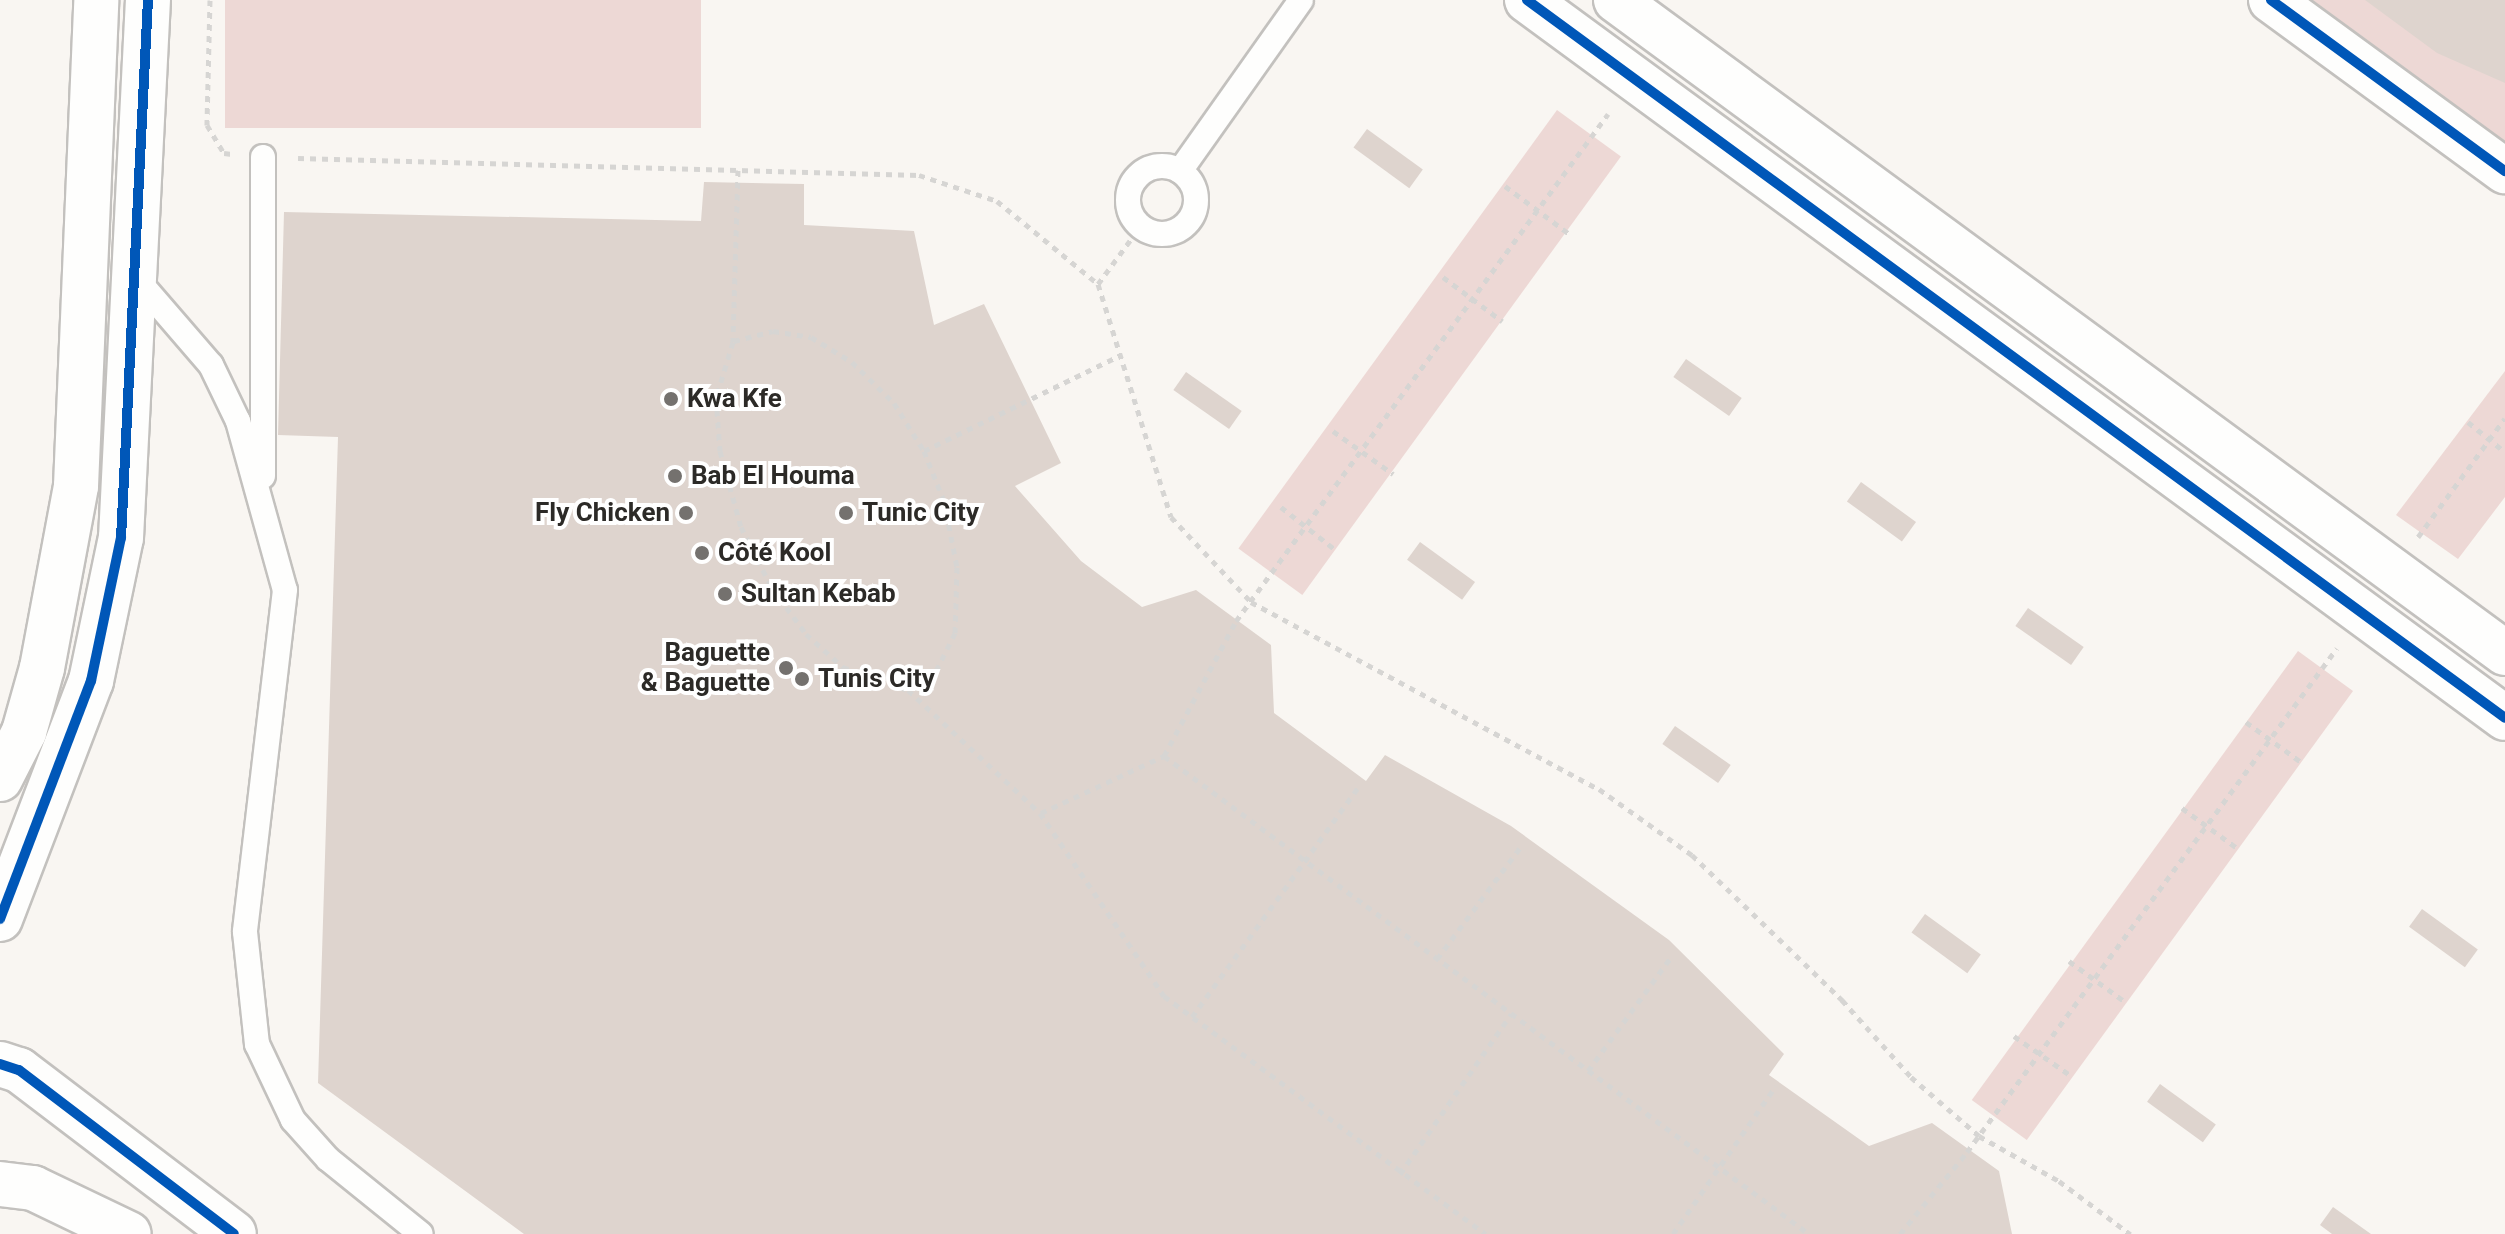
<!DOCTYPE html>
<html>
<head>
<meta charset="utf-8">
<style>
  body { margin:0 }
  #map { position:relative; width:2505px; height:1234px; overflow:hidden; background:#f9f6f2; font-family:Roboto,sans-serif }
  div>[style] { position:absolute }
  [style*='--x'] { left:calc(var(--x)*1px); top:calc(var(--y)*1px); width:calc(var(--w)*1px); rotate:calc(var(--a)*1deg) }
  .green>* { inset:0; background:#edd8d5; transform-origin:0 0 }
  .building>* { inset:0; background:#ded4ce; transform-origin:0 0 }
  .path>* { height:5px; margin-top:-2.5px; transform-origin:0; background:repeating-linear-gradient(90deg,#d6d5d3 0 6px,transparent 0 12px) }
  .roads { filter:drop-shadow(2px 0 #c3c1be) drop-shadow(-2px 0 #c3c1be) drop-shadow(0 2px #c3c1be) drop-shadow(0 -2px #c3c1be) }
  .service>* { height:24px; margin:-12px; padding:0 12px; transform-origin:12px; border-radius:12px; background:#fefefd }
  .service>.ring { margin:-12px; padding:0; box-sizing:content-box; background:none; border:24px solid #fefefd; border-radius:50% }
  .minor>* { height:44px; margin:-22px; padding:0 22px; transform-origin:22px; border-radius:22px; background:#fefefd }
  .tertiary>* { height:44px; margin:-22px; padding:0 22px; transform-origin:22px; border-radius:22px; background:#fefefd }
  .cycleway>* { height:10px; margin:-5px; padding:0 5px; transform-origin:5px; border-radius:5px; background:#0057b8 }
  .dots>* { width:22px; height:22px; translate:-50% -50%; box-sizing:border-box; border:4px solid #fff; border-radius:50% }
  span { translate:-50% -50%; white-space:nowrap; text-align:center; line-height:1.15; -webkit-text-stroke:8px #fff; paint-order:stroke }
  .poi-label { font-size:26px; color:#2c2a27; font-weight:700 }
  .left { translate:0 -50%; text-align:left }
  .right { translate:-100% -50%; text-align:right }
</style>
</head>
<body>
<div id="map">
  <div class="green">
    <i style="left:225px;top:0;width:476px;height:128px"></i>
    <i style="clip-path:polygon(2308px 0,2505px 0,2505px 144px)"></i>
    <i style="left:1557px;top:110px;width:79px;height:542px;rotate:36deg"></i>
    <i style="clip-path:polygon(2505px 371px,2505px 497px,2458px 559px,2396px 515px)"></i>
    <i style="left:2298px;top:651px;width:68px;height:555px;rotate:36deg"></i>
  </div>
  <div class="building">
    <i style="clip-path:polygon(2365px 0,2505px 0,2505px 83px,2437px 53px)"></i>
    <i style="left:1367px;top:129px;width:69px;height:23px;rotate:36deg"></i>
    <i style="clip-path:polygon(704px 182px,804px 184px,804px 225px,914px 231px,934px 325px,984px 304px,1061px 463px,1015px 486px,1081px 561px,1142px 607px,1196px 590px,1271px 645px,1274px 713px,1366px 781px,1385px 755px,1511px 826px,1669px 940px,1784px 1054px,1769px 1075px,1869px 1146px,1932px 1123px,1999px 1171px,2012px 1234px,524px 1234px,318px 1083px,338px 437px,278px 435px,284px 212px,701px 221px)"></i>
    <i style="left:1686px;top:359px;width:68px;height:22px;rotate:35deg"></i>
    <i style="left:1186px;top:372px;width:68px;height:22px;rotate:35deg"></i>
    <i style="left:1861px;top:482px;width:68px;height:24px;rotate:36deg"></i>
    <i style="left:1420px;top:542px;width:68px;height:22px;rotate:36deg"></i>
    <i style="left:2028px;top:608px;width:68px;height:22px;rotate:35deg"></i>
    <i style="left:1675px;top:726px;width:68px;height:22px;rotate:35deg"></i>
    <i style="left:2422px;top:909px;width:69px;height:22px;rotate:36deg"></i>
    <i style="left:1925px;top:914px;width:69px;height:23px;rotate:36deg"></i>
    <i style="left:2160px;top:1084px;width:69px;height:22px;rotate:36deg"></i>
    <i style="clip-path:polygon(2333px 1207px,2371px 1234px,2332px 1234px,2320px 1225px)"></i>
  </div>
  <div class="path">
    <i style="--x:210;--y:0;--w:125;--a:91.4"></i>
    <i style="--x:207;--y:125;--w:33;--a:59"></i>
    <i style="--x:224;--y:153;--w:8;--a:7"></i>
    <i style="--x:298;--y:158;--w:621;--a:1.57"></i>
    <i style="--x:919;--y:175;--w:82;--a:18.4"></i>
    <i style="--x:997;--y:201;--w:131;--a:39.4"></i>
    <i style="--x:1098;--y:284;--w:244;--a:72.6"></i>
    <i style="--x:1171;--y:517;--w:117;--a:46.7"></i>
    <i style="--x:1251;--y:602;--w:395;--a:28.3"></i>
    <i style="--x:1599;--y:789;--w:114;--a:35.4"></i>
    <i style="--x:1692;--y:855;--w:209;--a:44"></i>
    <i style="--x:1842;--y:1000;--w:103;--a:48.1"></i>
    <i style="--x:1911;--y:1077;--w:90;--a:40.9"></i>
    <i style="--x:1979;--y:1136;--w:92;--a:29.4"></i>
    <i style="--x:2059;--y:1181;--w:89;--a:36.7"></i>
    <i style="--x:738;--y:170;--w:172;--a:91.7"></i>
    <i style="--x:733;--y:342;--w:59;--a:106.9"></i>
    <i style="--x:716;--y:398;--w:53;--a:85.7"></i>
    <i style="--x:720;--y:451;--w:79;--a:74.6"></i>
    <i style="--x:741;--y:527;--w:68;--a:63.1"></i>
    <i style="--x:772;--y:588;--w:57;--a:53.5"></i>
    <i style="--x:806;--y:634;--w:50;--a:41.7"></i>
    <i style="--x:843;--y:667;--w:69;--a:19.5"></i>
    <i style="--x:908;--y:690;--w:180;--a:43"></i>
    <i style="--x:1040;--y:813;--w:221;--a:55.9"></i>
    <i style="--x:1164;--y:996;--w:400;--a:36.5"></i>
    <i style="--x:1505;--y:186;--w:79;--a:36.7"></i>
    <i style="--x:1443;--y:277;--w:74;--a:36.7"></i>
    <i style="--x:1098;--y:284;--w:71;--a:-53.6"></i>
    <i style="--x:734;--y:341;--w:40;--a:-14.4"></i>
    <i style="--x:773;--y:331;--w:38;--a:9"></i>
    <i style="--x:811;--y:337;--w:48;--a:31.4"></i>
    <i style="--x:852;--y:362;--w:59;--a:44.3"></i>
    <i style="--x:894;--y:403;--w:57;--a:58"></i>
    <i style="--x:924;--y:451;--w:54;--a:68.2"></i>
    <i style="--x:944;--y:501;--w:67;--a:78.9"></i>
    <i style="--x:957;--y:567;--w:66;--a:91.7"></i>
    <i style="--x:955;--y:633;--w:42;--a:116.6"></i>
    <i style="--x:936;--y:671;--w:34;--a:146"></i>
    <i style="--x:2468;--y:422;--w:48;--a:39"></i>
    <i style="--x:1333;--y:431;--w:74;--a:35.6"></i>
    <i style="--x:924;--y:451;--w:219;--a:-26"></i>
    <i style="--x:1281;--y:507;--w:71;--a:38.2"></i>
    <i style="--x:2418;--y:537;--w:147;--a:-53.8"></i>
    <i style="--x:2246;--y:722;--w:68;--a:36"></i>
    <i style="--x:1164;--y:756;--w:803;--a:36.54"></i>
    <i style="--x:2182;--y:808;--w:68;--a:36"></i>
    <i style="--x:1041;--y:813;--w:136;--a:-24.9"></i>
    <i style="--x:1164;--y:756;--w:153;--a:-61.9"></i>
    <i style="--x:1236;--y:621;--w:629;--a:-53.73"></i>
    <i style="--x:1437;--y:959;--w:142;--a:-53.3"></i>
    <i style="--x:2069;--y:961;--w:68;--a:36"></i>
    <i style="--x:1192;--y:1017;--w:286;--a:-54.1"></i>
    <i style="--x:2014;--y:1036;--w:68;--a:34.9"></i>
    <i style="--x:1588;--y:1071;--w:141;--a:-53.9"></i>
    <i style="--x:1400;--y:1174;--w:195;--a:-55.2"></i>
    <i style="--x:1673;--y:1234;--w:180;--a:-55.2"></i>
    <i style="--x:1900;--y:1234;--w:106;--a:-50.7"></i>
    <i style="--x:1967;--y:1152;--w:625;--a:-53.72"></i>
  </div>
  <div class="roads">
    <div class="service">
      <i style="--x:263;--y:157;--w:319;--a:90"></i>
      <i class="ring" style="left:1128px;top:166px;width:44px;height:44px"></i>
      <i style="--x:1180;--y:171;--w:209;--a:-54.7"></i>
      <i style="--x:135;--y:277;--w:116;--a:49.2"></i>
      <i style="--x:211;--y:365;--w:62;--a:64.3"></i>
      <i style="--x:238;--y:421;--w:175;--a:74.5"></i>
      <i style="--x:285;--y:590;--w:344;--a:96.7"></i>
      <i style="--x:245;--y:932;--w:113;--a:83.9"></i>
      <i style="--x:257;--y:1044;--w:84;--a:64.7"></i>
      <i style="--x:293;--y:1120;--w:52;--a:48.1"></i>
      <i style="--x:328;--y:1159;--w:119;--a:38.9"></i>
    </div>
    <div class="minor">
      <i style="--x:1527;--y:0;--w:1213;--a:36.28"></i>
      <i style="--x:1616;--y:0;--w:1103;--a:36.3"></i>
      <i style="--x:2271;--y:0;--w:290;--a:36.2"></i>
      <i style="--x:0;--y:779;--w:53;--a:-62.9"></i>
      <i style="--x:24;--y:732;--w:66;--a:-74.3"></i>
      <i style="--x:42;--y:668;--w:185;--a:-79.4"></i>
      <i style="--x:76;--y:486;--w:486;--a:-87.6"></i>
      <i style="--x:0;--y:919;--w:255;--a:-69.1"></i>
      <i style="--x:91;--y:681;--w:146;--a:-78.2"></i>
      <i style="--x:121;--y:538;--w:539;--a:-87.13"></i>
    </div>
    <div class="tertiary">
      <i style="--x:0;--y:1064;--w:20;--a:18"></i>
      <i style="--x:19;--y:1070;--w:270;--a:37.3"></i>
      <i style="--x:0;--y:1184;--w:33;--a:7"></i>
      <i style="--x:33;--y:1188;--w:106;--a:25.6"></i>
    </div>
  </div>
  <div class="cycleway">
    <i style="--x:1527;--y:0;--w:1213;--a:36.28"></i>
    <i style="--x:2271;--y:0;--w:290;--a:36.2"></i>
    <i style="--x:0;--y:919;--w:255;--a:-69.1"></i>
    <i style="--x:91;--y:681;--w:146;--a:-78.2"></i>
    <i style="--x:121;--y:538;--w:539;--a:-87.13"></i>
    <i style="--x:0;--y:1064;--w:20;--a:18"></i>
    <i style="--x:19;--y:1070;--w:270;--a:37.3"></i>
  </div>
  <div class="dots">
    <i style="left:671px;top:399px;background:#74716e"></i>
    <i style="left:675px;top:476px;background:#74716e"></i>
    <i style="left:686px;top:513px;background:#74716e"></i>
    <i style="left:846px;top:513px;background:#74716e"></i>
    <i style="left:702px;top:553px;background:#74716e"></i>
    <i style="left:725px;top:594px;background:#74716e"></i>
    <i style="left:786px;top:668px;background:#74716e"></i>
    <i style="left:802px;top:679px;background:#74716e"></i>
  </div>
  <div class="poi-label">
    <span class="left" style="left:687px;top:399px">Kwa Kfe</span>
    <span class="left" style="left:691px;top:476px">Bab El Houma</span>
    <span class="right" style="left:670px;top:513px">Fly Chicken</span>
    <span class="left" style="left:862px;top:513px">Tunic City</span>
    <span class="left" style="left:718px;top:553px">Côté Kool</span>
    <span class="left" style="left:741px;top:594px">Sultan Kebab</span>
    <span class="right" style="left:770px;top:668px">Baguette<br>&amp; Baguette</span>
    <span class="left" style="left:818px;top:679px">Tunis City</span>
  </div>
</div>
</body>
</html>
